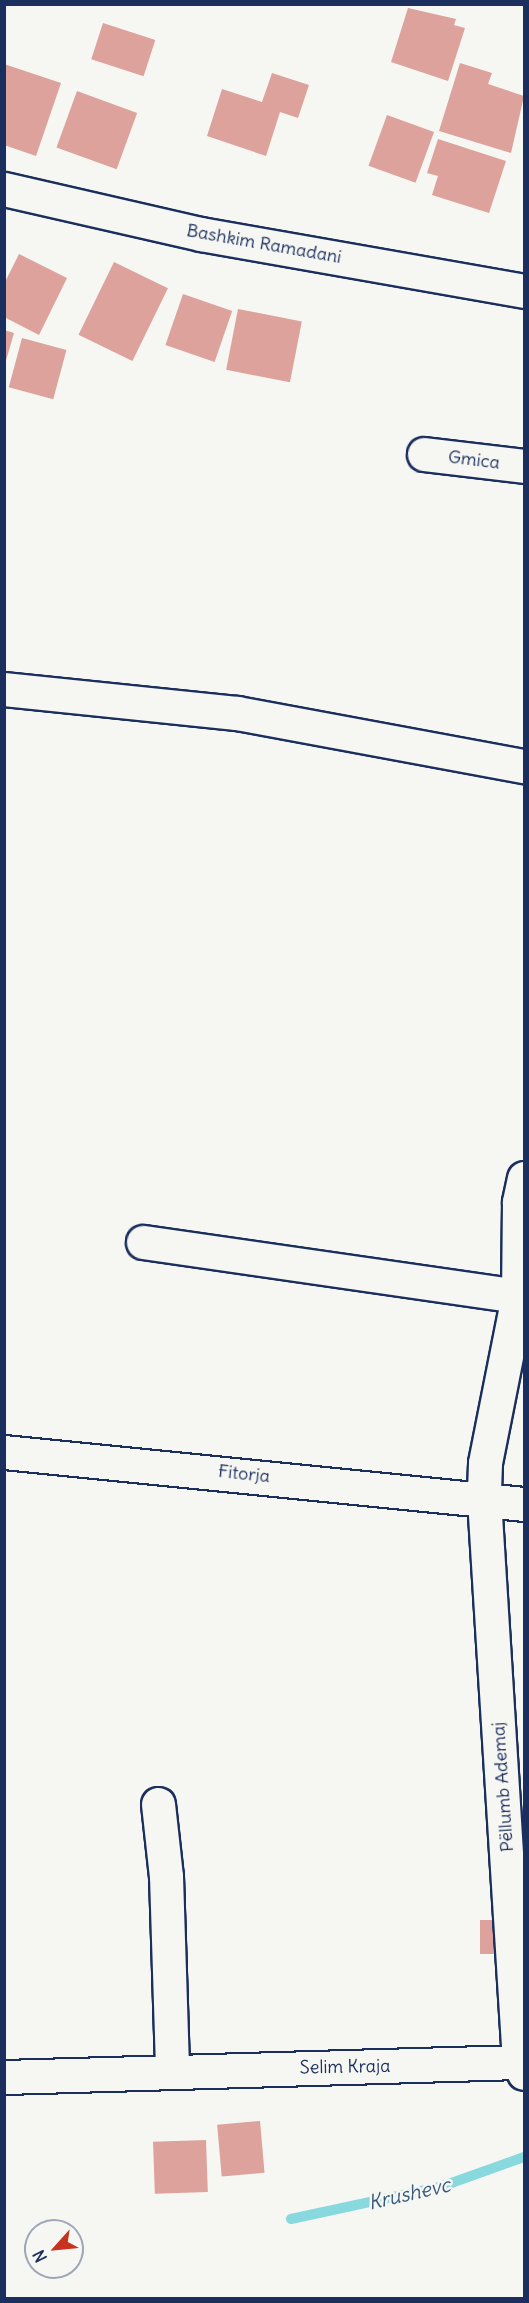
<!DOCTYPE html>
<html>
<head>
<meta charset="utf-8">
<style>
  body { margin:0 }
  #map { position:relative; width:529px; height:2303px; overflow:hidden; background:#f6f6f2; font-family:Delius,sans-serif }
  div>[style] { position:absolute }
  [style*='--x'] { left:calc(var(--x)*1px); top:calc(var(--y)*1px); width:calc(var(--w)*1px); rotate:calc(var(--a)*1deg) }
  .stream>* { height:10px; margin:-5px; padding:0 5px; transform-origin:5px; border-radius:5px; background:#87d9de }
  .building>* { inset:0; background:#dca29b; transform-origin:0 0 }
  .roads { filter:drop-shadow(2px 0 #1b2f5e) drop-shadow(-2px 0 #1b2f5e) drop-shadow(0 2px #1b2f5e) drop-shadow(0 -2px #1b2f5e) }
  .minor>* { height:33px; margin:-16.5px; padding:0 16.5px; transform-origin:16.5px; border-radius:16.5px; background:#f6f6f2 }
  span { translate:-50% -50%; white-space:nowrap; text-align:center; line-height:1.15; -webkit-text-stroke:5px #f6f6f2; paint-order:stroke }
  .street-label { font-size:18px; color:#1b2f5e }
  .water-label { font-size:20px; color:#365a7e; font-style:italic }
  .frame { position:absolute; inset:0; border:6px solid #1b2f5e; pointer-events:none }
  .north { position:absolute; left:24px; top:2219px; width:60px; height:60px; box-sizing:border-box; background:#f6f6f2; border:2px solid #9ea6b7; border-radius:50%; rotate:243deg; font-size:16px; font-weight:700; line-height:24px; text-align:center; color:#1b2f5e }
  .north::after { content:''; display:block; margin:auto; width:21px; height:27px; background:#c8321e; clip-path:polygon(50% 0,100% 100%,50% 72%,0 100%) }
</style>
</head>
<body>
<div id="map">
  <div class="stream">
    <i style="--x:291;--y:2219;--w:156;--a:-12.2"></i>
    <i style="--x:443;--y:2186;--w:86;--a:-19.7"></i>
  </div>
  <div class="building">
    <i style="clip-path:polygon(408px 8px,456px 19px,454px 25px,465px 28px,448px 81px,391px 62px)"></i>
    <i style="left:103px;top:23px;width:55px;height:38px;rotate:18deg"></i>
    <i style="clip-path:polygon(460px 63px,492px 73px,488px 84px,524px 96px,511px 153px,439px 131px)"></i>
    <i style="clip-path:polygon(4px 64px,61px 83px,36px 156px,4px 145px)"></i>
    <i style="clip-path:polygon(272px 73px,309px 85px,298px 118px,280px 112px,266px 156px,207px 136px,222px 89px,262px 102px)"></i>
    <i style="left:77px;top:91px;width:64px;height:60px;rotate:20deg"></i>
    <i style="left:387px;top:115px;width:50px;height:54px;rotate:20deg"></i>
    <i style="clip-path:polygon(438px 139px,506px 161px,489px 213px,432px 195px,438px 176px,427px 173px)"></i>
    <i style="clip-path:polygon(19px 254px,67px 278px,39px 335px,4px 317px,4px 284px)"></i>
    <i style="left:114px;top:262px;width:60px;height:81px;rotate:26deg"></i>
    <i style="left:183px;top:294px;width:52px;height:54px;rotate:19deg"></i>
    <i style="left:238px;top:309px;width:65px;height:62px;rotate:11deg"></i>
    <i style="clip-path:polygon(4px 330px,14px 333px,5px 364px,4px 364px)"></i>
    <i style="left:22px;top:338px;width:46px;height:51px;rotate:15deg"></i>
    <i style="left:480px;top:1920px;width:32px;height:34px"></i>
    <i style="left:260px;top:2121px;width:52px;height:43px;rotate:85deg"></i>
    <i style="left:206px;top:2140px;width:52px;height:53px;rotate:88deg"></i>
  </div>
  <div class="roads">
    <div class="minor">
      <i style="--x:4;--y:189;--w:202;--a:12.9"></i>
      <i style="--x:201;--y:234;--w:328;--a:10"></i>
      <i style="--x:424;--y:454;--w:101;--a:6.8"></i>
      <i style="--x:4;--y:689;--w:234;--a:5.9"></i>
      <i style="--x:237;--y:713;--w:292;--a:10.5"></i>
      <i style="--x:524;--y:1178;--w:25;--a:102"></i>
      <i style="--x:519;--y:1202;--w:94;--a:90.6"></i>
      <i style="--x:518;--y:1296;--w:170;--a:101.2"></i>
      <i style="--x:485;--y:1463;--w:36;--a:92"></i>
      <i style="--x:484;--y:1499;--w:564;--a:86.44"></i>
      <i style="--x:519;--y:2062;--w:12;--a:66"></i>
      <i style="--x:143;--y:1242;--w:379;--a:8.2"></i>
      <i style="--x:4;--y:1452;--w:523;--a:5.71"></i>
      <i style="--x:158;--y:1804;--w:72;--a:83.7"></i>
      <i style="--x:166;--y:1876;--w:195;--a:88.2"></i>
      <i style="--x:4;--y:2077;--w:515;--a:-1.67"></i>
    </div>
  </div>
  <div class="street-label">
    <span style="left:264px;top:244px;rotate:10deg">Bashkim Ramadani</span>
    <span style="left:474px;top:460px;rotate:7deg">Gmica</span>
    <span style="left:244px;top:1474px;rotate:6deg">Fitorja</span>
    <span style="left:503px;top:1787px;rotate:-94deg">Pëllumb Ademaj</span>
    <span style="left:345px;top:2067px;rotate:-1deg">Selim Kraja</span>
  </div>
  <div class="water-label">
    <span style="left:409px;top:2193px;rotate:-13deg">Krushevc</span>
  </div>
  <div class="frame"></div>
  <div class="north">N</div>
</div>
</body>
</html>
